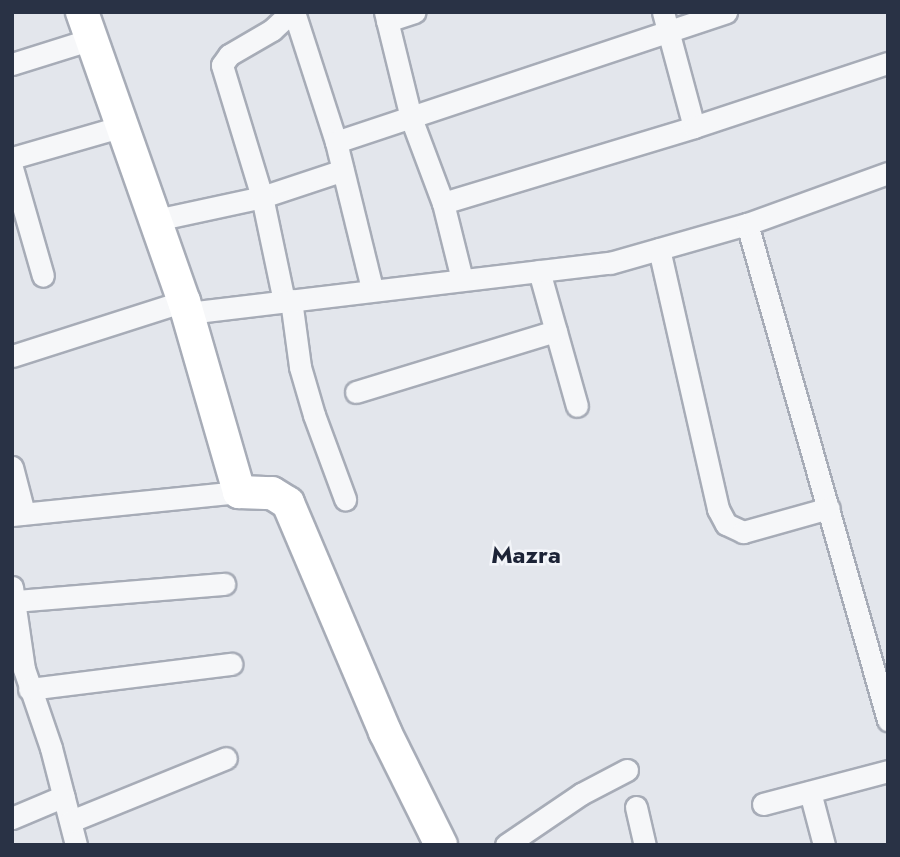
<!DOCTYPE html>
<html>
<head>
<meta charset="utf-8">
<style>
  body { margin:0 }
  #map { position:relative; width:900px; height:857px; overflow:hidden; background:#e3e6ec; font-family:Jost,sans-serif }
  div>[style] { position:absolute }
  [style*='--x'] { left:calc(var(--x)*1px); top:calc(var(--y)*1px); width:calc(var(--w)*1px); rotate:calc(var(--a)*1deg) }
  .roads { filter:drop-shadow(2px 0 #a7acb7) drop-shadow(-2px 0 #a7acb7) drop-shadow(0 2px #a7acb7) drop-shadow(0 -2px #a7acb7) }
  .street>* { height:21px; margin:-10.5px; padding:0 10.5px; transform-origin:10.5px; border-radius:10.5px; background:#f6f7f9 }
  .secondary>* { height:32px; margin:-16px; padding:0 16px; transform-origin:16px; border-radius:16px; background:#fff }
  span { translate:-50% -50%; white-space:nowrap; text-align:center; line-height:1.15; -webkit-text-stroke:5px #f3f5f9; paint-order:stroke }
  .quarter-label { font-size:24px; color:#1c2336; font-weight:700 }
  .frame { position:absolute; inset:0; border:14px solid #293245; pointer-events:none }
</style>
</head>
<body>
<div id="map">
  <div class="roads">
    <div class="street">
      <i style="--x:294;--y:12;--w:137;--a:72.1"></i>
      <i style="--x:336;--y:142;--w:151;--a:76.2"></i>
      <i style="--x:385;--y:12;--w:109;--a:76.2"></i>
      <i style="--x:411;--y:118;--w:91;--a:69.4"></i>
      <i style="--x:443;--y:203;--w:78;--a:76"></i>
      <i style="--x:663;--y:12;--w:119;--a:74.9"></i>
      <i style="--x:387;--y:21;--w:29;--a:-18"></i>
      <i style="--x:12;--y:64;--w:84;--a:-17.4"></i>
      <i style="--x:336;--y:142;--w:411;--a:-18.4"></i>
      <i style="--x:12;--y:158;--w:116;--a:-16.1"></i>
      <i style="--x:12;--y:168;--w:112;--a:74"></i>
      <i style="--x:443;--y:203;--w:262;--a:-16.8"></i>
      <i style="--x:694;--y:127;--w:204;--a:-18.3"></i>
      <i style="--x:156;--y:220;--w:108;--a:-12.2"></i>
      <i style="--x:262;--y:197;--w:85;--a:-18.4"></i>
      <i style="--x:747;--y:224;--w:516;--a:74.13"></i>
      <i style="--x:659;--y:249;--w:267;--a:77.2"></i>
      <i style="--x:718;--y:509;--w:17;--a:62"></i>
      <i style="--x:726;--y:524;--w:19;--a:25"></i>
      <i style="--x:743;--y:532;--w:89;--a:-15.6"></i>
      <i style="--x:539;--y:271;--w:140;--a:74.3"></i>
      <i style="--x:291;--y:300;--w:68;--a:82.3"></i>
      <i style="--x:300;--y:367;--w:50;--a:73.7"></i>
      <i style="--x:314;--y:415;--w:90;--a:69.7"></i>
      <i style="--x:284;--y:301;--w:106;--a:-101.9"></i>
      <i style="--x:262;--y:197;--w:138;--a:-106.9"></i>
      <i style="--x:222;--y:65;--w:12;--a:-55"></i>
      <i style="--x:229;--y:55;--w:50;--a:-30.2"></i>
      <i style="--x:272;--y:30;--w:26;--a:-43"></i>
      <i style="--x:188;--y:313;--w:425;--a:-6.8"></i>
      <i style="--x:610;--y:263;--w:142;--a:-15.9"></i>
      <i style="--x:747;--y:224;--w:150;--a:-19.9"></i>
      <i style="--x:12;--y:356;--w:181;--a:-17.7"></i>
      <i style="--x:356;--y:392;--w:209;--a:-17"></i>
      <i style="--x:12;--y:467;--w:48;--a:75.4"></i>
      <i style="--x:12;--y:515;--w:228;--a:-5.8"></i>
      <i style="--x:12;--y:587;--w:83;--a:81.7"></i>
      <i style="--x:24;--y:669;--w:83;--a:71.1"></i>
      <i style="--x:51;--y:748;--w:100;--a:75.5"></i>
      <i style="--x:15;--y:601;--w:210;--a:-4.7"></i>
      <i style="--x:29;--y:689;--w:204;--a:-7.1"></i>
      <i style="--x:810;--y:792;--w:55;--a:75.2"></i>
      <i style="--x:763;--y:804;--w:129;--a:-14.8"></i>
      <i style="--x:636;--y:807;--w:39;--a:77"></i>
      <i style="--x:12;--y:818;--w:56;--a:-22.9"></i>
      <i style="--x:71;--y:821;--w:167;--a:-22.1"></i>
      <i style="--x:506;--y:845;--w:91;--a:-34.2"></i>
      <i style="--x:581;--y:794;--w:52;--a:-27.6"></i>
    </div>
    <div class="secondary">
      <i style="--x:82;--y:12;--w:306;--a:70.6"></i>
      <i style="--x:184;--y:301;--w:199;--a:73.9"></i>
      <i style="--x:239;--y:492;--w:33;--a:2"></i>
      <i style="--x:272;--y:493;--w:19;--a:32"></i>
      <i style="--x:288;--y:503;--w:249;--a:67"></i>
      <i style="--x:385;--y:732;--w:126;--a:63.6"></i>
    </div>
  </div>
  <div class="quarter-label">
    <span style="left:526px;top:555px">Mazra</span>
  </div>
  <div class="frame"></div>
</div>
</body>
</html>
